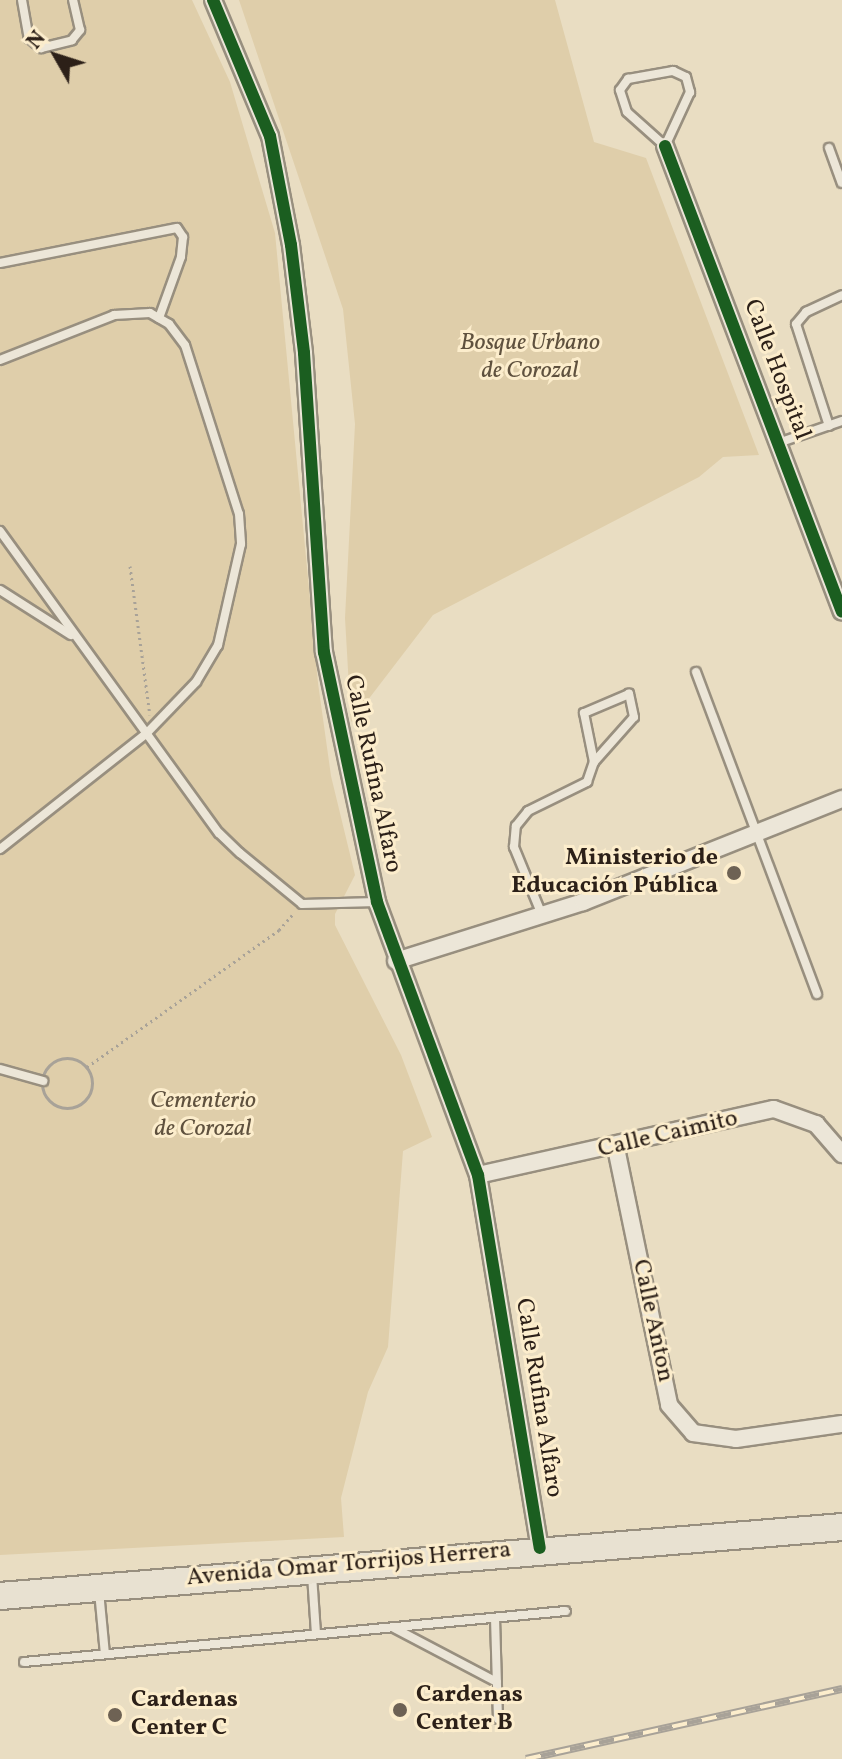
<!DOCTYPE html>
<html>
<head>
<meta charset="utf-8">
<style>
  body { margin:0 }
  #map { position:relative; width:842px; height:1759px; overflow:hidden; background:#e9ddc2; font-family:Vollkorn,serif }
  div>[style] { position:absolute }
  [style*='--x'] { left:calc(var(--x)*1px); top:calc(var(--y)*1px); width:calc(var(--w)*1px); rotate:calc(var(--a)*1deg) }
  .green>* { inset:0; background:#dfceaa }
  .path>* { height:3px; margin-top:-1.5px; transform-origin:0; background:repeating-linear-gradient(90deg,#a8a298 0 2px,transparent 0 6px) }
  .path>.ring { margin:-1.5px; padding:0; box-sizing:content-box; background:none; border:3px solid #a8a298; border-radius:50% }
  .roads { filter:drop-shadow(2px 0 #988f7f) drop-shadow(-2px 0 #988f7f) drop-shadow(0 2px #988f7f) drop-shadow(0 -2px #988f7f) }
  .service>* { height:8px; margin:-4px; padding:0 4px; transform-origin:4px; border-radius:4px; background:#ece6d8 }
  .minor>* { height:16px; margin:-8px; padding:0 8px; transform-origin:8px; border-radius:8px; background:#ece6d8 }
  .primary>* { height:26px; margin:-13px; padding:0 13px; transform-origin:13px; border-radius:13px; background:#e8e1d1 }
  .rail>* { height:8px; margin-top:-4px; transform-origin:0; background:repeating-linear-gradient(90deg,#fcedcc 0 15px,#a8a298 0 30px); box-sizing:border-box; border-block:2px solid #a8a298 }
  .cycleway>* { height:12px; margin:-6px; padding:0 6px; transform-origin:6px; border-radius:6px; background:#1b5e20 }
  .dots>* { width:22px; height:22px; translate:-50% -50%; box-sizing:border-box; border:4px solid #fcedcc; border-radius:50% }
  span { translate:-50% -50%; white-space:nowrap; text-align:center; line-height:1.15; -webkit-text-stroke:6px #fcedcc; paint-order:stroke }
  .park-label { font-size:24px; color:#5f513e; font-style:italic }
  .street-label { font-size:24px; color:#2c2018 }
  .poi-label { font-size:24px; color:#2c2018; font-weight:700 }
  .right { translate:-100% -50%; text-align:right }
  .left { translate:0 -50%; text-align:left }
  .north { position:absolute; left:16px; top:16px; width:80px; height:80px; -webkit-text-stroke:6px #fcedcc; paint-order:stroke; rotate:309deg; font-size:22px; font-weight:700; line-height:32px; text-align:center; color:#2c2018 }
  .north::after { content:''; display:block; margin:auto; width:28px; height:36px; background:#2c2018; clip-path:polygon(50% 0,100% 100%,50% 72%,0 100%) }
</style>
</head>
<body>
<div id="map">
  <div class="green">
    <i style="clip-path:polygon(0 0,192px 0,230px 82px,275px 233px,318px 683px,331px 776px,355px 875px,335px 914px,335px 925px,401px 1055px,432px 1137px,403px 1151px,388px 1347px,368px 1392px,341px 1498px,344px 1537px,0 1555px)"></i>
    <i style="clip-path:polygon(239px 0,555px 0,594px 142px,646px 158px,759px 455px,723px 457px,699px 477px,433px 615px,351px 722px,345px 618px,355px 424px,343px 309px)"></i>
  </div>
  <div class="path">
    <i style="--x:130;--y:566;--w:150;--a:82.4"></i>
    <i class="ring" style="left:42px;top:1058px;width:47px;height:47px"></i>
    <i style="--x:87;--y:1067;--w:236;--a:-35.5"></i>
    <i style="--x:279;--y:930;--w:23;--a:-49"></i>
  </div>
  <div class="roads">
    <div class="service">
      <i style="--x:22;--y:0;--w:39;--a:80"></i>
      <i style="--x:29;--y:38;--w:16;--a:40"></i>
      <i style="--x:41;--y:48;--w:32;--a:-14"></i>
      <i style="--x:72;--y:40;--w:13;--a:-51"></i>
      <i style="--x:80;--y:30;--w:31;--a:-103"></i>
      <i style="--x:673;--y:71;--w:14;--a:25"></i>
      <i style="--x:686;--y:77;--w:16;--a:75"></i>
      <i style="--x:690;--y:92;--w:60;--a:114.8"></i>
      <i style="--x:665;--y:146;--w:51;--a:-138.2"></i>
      <i style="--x:627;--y:112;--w:23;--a:-108"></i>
      <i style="--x:620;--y:90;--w:14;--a:-54"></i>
      <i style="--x:628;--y:79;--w:46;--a:-10.1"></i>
      <i style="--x:829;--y:148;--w:37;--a:70"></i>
      <i style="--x:0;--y:263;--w:180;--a:-11.2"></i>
      <i style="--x:177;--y:228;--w:11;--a:56"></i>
      <i style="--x:183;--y:237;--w:20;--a:96"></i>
      <i style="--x:181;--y:257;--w:65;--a:109.8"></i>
      <i style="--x:0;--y:360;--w:123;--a:-21.5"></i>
      <i style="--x:114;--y:315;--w:36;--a:-3"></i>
      <i style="--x:150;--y:313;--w:22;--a:30"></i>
      <i style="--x:169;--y:324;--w:26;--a:53"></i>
      <i style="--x:185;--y:345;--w:177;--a:72.3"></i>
      <i style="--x:239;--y:514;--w:30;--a:86"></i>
      <i style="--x:241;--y:544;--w:104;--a:102.8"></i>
      <i style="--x:218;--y:645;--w:43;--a:120.7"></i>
      <i style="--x:196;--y:682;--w:71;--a:133.9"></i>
      <i style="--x:147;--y:733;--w:187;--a:141.7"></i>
      <i style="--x:829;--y:426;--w:107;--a:-107.9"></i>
      <i style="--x:796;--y:324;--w:16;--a:-50"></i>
      <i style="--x:806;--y:312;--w:40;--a:-25"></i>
      <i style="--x:781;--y:442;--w:65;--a:-19"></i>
      <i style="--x:0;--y:531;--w:373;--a:54.1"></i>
      <i style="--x:219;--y:833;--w:29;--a:44"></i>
      <i style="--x:240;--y:853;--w:80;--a:39.4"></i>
      <i style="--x:302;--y:904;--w:75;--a:-1.5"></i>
      <i style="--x:0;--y:590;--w:84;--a:32.4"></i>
      <i style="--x:696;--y:672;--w:344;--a:69.4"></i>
      <i style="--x:542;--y:915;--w:74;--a:-112.4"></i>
      <i style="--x:514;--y:847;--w:21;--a:-85"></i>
      <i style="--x:516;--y:826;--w:19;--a:-51"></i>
      <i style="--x:528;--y:811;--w:66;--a:-26.2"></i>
      <i style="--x:587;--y:782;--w:21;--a:-71"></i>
      <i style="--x:594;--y:762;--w:60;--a:-48.4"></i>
      <i style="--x:634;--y:717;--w:24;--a:-102"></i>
      <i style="--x:629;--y:694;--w:49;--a:157.1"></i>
      <i style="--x:584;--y:713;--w:50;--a:78.5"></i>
      <i style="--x:0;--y:1069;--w:45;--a:15.6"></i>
      <i style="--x:312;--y:1575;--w:59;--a:86.1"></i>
      <i style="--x:99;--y:1591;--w:63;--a:84.6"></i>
      <i style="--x:495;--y:1618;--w:101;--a:88.3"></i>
      <i style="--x:394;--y:1628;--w:116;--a:27.7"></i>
      <i style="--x:24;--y:1662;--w:544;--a:-5.38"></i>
    </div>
    <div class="minor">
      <i style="--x:213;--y:0;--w:147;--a:67.3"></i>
      <i style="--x:270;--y:136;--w:111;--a:79.1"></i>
      <i style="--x:291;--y:245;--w:109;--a:83.1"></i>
      <i style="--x:304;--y:353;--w:300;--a:86.2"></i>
      <i style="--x:324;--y:652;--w:256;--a:78"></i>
      <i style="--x:377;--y:902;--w:291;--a:69.7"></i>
      <i style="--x:478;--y:1175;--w:378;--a:80.6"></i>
      <i style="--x:665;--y:146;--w:498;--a:69.2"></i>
      <i style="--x:396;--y:961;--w:196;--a:-17.5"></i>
      <i style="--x:583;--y:902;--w:279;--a:-21.7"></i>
      <i style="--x:616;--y:1148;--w:262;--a:78.3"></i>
      <i style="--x:669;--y:1405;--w:37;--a:49"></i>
      <i style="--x:693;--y:1433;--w:43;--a:7.9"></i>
      <i style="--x:736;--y:1439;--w:107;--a:-8.1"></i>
      <i style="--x:478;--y:1175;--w:303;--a:-12.6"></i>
      <i style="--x:774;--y:1109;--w:45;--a:19.7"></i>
      <i style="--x:816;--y:1124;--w:40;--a:49"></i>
    </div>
    <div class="primary">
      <i style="--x:0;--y:1596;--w:845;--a:-4.68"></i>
    </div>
  </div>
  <div class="rail">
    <i style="--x:526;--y:1759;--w:324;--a:-12.5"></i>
  </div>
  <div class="cycleway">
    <i style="--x:213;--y:0;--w:147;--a:67.3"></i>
    <i style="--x:270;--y:136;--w:111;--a:79.1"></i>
    <i style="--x:291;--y:245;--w:109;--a:83.1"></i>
    <i style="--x:304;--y:353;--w:300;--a:86.2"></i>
    <i style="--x:324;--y:652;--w:256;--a:78"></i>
    <i style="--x:377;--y:902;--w:291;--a:69.7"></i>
    <i style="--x:478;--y:1175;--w:378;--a:80.6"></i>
    <i style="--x:665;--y:146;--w:498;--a:69.2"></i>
  </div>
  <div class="dots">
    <i style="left:734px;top:873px;background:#6e6254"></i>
    <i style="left:400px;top:1710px;background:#6e6254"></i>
    <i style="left:115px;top:1715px;background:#6e6254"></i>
  </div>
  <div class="park-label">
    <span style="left:530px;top:358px">Bosque Urbano<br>de Corozal</span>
    <span style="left:203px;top:1116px">Cementerio<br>de Corozal</span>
  </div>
  <div class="street-label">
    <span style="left:776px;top:370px;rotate:69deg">Calle Hospital</span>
    <span style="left:372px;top:774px;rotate:78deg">Calle Rufina Alfaro</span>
    <span style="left:668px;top:1135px;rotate:-13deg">Calle Caimito</span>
    <span style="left:652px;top:1321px;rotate:78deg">Calle Anton</span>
    <span style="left:538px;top:1398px;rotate:81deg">Calle Rufina Alfaro</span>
    <span style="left:349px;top:1565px;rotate:-5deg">Avenida Omar Torrijos Herrera</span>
  </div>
  <div class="poi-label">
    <span class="right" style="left:718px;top:873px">Ministerio de<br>Educación Pública</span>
    <span class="left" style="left:416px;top:1710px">Cardenas<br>Center B</span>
    <span class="left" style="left:131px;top:1715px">Cardenas<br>Center C</span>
  </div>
  <div class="north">N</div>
</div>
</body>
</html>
